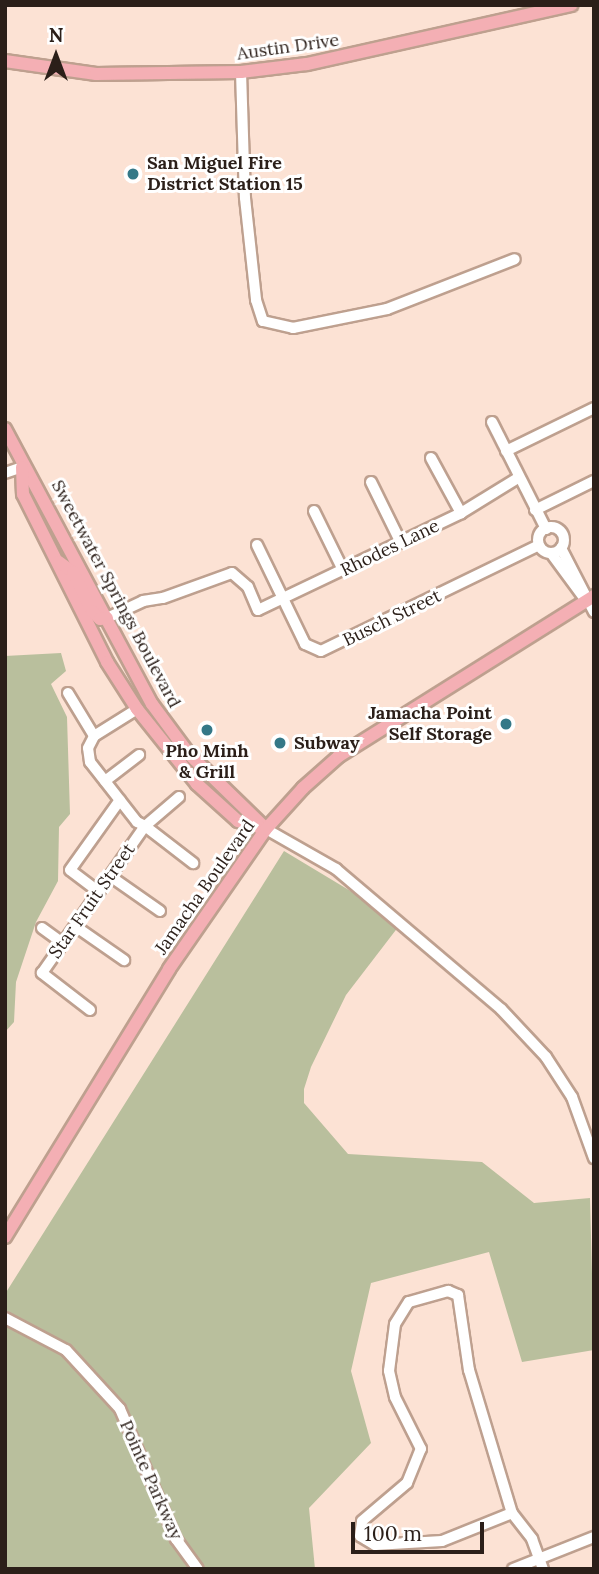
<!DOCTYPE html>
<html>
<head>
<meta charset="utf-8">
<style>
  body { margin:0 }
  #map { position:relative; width:599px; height:1574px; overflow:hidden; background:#fce2d4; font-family:Lora,serif }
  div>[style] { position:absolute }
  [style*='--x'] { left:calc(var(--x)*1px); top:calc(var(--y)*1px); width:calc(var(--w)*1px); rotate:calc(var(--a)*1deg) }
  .green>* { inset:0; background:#b9bf9d }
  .roads { filter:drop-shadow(2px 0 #bea08f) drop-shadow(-2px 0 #bea08f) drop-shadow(0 2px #bea08f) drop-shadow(0 -2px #bea08f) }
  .minor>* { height:10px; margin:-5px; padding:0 5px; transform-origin:5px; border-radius:5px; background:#fff }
  .minor>.ring { margin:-5px; padding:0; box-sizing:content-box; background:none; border:10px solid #fff; border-radius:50% }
  .major>* { height:12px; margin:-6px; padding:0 6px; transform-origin:6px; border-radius:6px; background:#f4afb4 }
  .dots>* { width:19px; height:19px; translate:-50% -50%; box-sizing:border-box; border:4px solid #fff; border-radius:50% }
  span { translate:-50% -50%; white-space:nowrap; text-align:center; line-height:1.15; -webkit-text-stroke:6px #fff; paint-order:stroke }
  .street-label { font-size:18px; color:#2b1f19 }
  .poi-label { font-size:18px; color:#2b1f19; font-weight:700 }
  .left { translate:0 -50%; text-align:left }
  .right { translate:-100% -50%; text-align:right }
  .frame { position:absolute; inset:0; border:7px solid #2b1f19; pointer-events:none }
  .north { position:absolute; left:21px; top:21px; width:70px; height:70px; -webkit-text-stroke:5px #fff; paint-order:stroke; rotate:0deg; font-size:19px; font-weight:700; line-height:28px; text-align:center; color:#2b1f19 }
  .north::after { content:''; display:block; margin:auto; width:24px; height:32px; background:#2b1f19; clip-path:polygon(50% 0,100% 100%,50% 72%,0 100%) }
  .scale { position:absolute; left:351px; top:1522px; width:133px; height:32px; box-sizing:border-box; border:4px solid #2b1f19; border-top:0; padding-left:9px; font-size:21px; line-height:24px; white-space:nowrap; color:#2b1f19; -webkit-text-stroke:5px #fff; paint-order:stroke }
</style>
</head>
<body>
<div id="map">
  <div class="green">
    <i style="clip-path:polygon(61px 653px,66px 671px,51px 684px,67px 717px,70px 814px,59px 827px,58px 881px,36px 922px,16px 982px,14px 1022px,5px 1032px,5px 656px)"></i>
    <i style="clip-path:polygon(284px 851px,402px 922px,346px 995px,311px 1067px,304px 1089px,304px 1103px,348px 1154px,482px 1162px,534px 1203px,590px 1198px,594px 1350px,522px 1362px,489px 1252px,371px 1283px,351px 1371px,371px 1443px,309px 1508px,315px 1569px,5px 1569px,5px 1294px)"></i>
  </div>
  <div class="roads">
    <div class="minor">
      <i style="--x:241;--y:72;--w:126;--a:88.2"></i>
      <i style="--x:245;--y:198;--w:103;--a:83.8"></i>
      <i style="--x:256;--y:300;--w:22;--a:72"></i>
      <i style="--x:263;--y:321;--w:31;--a:13"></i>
      <i style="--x:293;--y:328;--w:96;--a:-11.4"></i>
      <i style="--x:387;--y:309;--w:137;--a:-21.3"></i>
      <i style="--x:492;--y:422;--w:120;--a:63.2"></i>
      <i style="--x:506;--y:451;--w:98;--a:-26"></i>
      <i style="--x:431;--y:458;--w:63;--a:61.4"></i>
      <i style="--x:5;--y:473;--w:18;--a:-19"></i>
      <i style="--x:371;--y:482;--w:68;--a:63.8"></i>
      <i style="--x:535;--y:510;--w:66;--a:-26.2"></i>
      <i style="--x:314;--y:511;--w:66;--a:63.8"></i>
      <i class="ring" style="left:538px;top:527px;width:16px;height:16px"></i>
      <i style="--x:257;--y:545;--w:110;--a:64.1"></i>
      <i style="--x:305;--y:644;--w:17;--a:24"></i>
      <i style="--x:321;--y:651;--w:242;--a:-25.9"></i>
      <i style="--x:561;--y:548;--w:72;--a:62.7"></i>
      <i style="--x:551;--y:553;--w:56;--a:53.7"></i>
      <i style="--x:107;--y:618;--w:40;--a:-25"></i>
      <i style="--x:143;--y:601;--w:20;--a:-9"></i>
      <i style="--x:163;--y:598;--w:73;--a:-19.9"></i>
      <i style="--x:232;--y:573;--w:21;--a:41"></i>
      <i style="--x:248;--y:587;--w:25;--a:67"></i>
      <i style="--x:258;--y:610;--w:225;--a:-25.5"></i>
      <i style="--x:461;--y:513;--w:67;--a:-31.6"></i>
      <i style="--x:68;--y:693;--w:50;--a:58.8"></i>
      <i style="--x:105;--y:781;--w:43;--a:-37.4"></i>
      <i style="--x:179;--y:797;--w:45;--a:139.5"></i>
      <i style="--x:145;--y:826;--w:61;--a:37.6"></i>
      <i style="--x:266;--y:829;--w:81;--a:29.7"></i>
      <i style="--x:336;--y:869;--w:216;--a:40.3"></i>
      <i style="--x:501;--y:1009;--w:66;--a:46.8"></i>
      <i style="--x:546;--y:1057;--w:48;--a:57"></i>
      <i style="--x:572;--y:1097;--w:65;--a:70.2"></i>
      <i style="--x:110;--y:876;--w:61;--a:35"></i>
      <i style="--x:99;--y:892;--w:36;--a:-143"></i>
      <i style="--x:70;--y:870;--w:86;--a:-54.5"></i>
      <i style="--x:75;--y:926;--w:60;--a:34.8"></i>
      <i style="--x:42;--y:928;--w:26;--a:36"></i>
      <i style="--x:90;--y:1010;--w:61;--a:-142.4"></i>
      <i style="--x:42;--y:973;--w:179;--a:-55"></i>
      <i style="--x:145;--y:826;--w:9;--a:-153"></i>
      <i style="--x:137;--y:822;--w:76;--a:-128.1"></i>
      <i style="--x:90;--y:762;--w:14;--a:-98"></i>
      <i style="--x:88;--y:748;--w:13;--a:-63"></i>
      <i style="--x:94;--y:736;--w:51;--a:-32.1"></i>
      <i style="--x:5;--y:1318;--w:69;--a:27.7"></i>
      <i style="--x:66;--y:1350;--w:80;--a:47.5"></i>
      <i style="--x:120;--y:1409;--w:142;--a:66.7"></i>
      <i style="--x:176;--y:1539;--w:37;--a:54"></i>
      <i style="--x:512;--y:1513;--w:75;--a:158.2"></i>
      <i style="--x:442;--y:1541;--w:67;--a:176.6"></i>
      <i style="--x:375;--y:1545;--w:17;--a:-149"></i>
      <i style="--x:360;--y:1536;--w:15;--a:-82"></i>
      <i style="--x:362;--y:1521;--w:59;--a:-40.2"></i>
      <i style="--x:407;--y:1483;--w:37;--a:-68"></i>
      <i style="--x:421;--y:1449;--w:58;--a:-116.6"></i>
      <i style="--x:395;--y:1397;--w:27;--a:-103"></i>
      <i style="--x:389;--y:1371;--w:47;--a:-82.7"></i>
      <i style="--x:395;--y:1324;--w:26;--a:-58"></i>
      <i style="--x:409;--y:1302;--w:41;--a:-15.8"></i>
      <i style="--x:448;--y:1291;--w:11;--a:22"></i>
      <i style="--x:458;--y:1295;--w:76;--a:81.7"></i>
      <i style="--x:469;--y:1370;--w:149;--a:73.3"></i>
      <i style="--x:512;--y:1513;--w:33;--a:52"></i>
      <i style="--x:532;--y:1539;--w:32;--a:70"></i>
      <i style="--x:513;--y:1569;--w:87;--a:-21.6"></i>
    </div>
    <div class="major">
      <i style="--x:5;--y:61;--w:92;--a:8.1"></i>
      <i style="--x:96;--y:74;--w:145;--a:-0.8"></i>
      <i style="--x:241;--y:72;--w:66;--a:-6.9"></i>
      <i style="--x:307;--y:64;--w:271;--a:-12.6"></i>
      <i style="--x:5;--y:429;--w:312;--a:61.9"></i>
      <i style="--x:152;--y:704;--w:62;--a:53.5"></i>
      <i style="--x:189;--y:754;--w:107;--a:44.2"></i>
      <i style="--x:22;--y:467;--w:27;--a:88"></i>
      <i style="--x:23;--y:494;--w:188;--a:63.4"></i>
      <i style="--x:107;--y:662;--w:56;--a:57.4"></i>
      <i style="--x:137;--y:709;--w:96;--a:51.3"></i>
      <i style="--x:197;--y:784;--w:55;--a:42.1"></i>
      <i style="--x:238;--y:821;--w:25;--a:16"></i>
      <i style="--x:59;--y:562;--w:17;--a:36"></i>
      <i style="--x:73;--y:572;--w:43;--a:64"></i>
      <i style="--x:92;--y:611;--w:11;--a:45"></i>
      <i style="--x:100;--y:619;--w:7;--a:-8"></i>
      <i style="--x:5;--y:1237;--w:314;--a:-58.5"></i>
      <i style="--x:169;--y:969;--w:170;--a:-55.3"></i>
      <i style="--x:266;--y:829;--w:55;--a:-47.9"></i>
      <i style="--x:303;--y:788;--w:48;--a:-41.6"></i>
      <i style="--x:339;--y:756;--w:301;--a:-32.1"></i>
    </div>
  </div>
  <div class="dots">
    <i style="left:133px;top:174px;background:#347887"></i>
    <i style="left:506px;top:724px;background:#347887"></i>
    <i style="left:207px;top:730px;background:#347887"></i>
    <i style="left:280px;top:743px;background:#347887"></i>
  </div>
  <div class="street-label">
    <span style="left:288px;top:47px;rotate:-8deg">Austin Drive</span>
    <span style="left:390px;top:548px;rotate:-26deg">Rhodes Lane</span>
    <span style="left:116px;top:594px;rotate:62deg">Sweetwater Springs Boulevard</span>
    <span style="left:392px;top:618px;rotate:-26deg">Busch Street</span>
    <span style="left:205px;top:887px;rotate:-55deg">Jamacha Boulevard</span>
    <span style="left:92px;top:901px;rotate:-55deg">Star Fruit Street</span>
    <span style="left:151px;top:1480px;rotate:66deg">Pointe Parkway</span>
  </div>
  <div class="poi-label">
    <span class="left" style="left:147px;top:174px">San Miguel Fire<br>District Station 15</span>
    <span class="right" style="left:492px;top:724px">Jamacha Point<br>Self Storage</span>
    <span class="left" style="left:294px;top:743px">Subway</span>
    <span style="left:207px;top:762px">Pho Minh<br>&amp; Grill</span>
  </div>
  <div class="frame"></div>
  <div class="north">N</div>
  <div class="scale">100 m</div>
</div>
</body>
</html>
